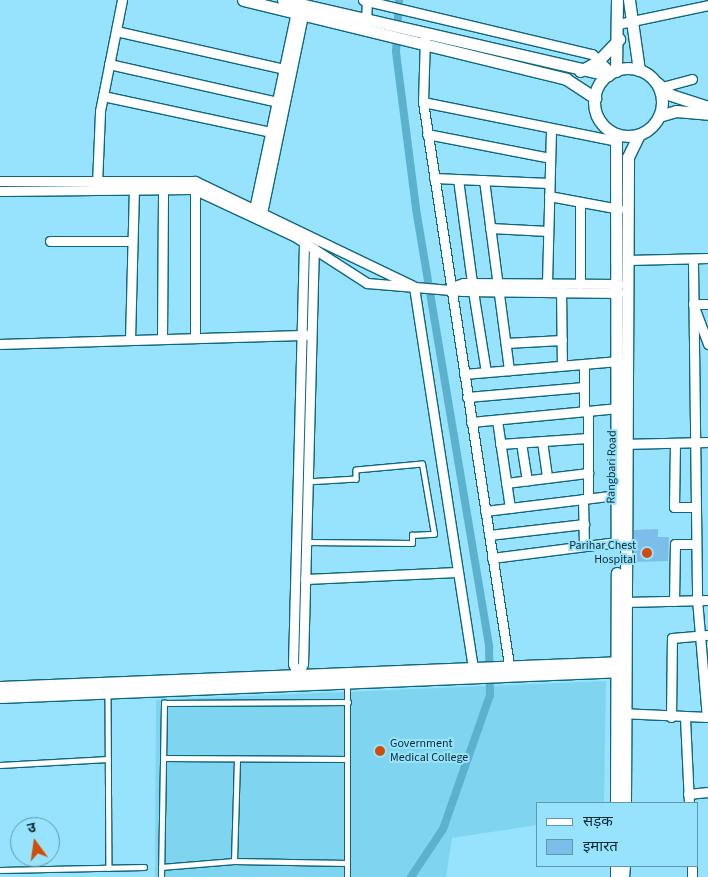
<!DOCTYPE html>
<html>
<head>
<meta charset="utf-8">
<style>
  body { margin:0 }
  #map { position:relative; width:708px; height:877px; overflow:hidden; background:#97e3fd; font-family:"Source Sans 3","Noto Sans Devanagari",sans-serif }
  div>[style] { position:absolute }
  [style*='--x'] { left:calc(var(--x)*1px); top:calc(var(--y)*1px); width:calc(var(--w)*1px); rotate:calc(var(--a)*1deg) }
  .built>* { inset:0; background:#7fd5f0 }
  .canal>* { height:8px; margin:-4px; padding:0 4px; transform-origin:4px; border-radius:4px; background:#5cb2ce }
  .building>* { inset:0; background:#7dbdea }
  .roads { filter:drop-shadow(1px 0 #0f677d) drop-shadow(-1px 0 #0f677d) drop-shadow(0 1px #0f677d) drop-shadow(0 -1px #0f677d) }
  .service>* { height:4.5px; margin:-2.25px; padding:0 2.25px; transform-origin:2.25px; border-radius:2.25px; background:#fff }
  .minor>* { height:9px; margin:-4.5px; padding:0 4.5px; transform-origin:4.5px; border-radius:4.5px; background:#fff }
  .tertiary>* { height:11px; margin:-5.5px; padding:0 5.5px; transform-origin:5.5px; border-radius:5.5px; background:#fff }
  .tertiary>.ring { margin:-5.5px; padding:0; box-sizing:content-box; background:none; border:11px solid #fff; border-radius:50% }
  .dots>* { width:14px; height:14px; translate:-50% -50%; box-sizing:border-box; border:2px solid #97e3fd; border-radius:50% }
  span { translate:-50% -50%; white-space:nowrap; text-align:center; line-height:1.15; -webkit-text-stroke:4px #97e3fd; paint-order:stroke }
  .street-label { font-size:12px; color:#092a34 }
  .poi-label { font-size:12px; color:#092a34 }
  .right { translate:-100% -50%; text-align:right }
  .left { translate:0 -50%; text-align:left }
  .legend { position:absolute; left:536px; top:802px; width:162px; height:65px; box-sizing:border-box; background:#97e3fd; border:1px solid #5e99ad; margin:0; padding:6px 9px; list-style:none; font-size:15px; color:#092a34 }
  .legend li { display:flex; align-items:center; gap:10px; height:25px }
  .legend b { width:25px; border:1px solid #5e99ad }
  .north { position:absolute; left:10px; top:817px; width:50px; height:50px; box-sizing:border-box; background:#97e3fd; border:1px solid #5e99ad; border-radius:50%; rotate:346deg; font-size:14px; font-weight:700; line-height:20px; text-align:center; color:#092a34 }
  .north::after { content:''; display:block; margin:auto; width:18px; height:22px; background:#d14c06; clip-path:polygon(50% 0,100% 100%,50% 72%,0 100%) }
</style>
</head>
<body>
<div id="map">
  <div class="built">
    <i style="clip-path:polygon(606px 681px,604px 803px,537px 803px,537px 825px,452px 838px,446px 877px,155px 877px,156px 700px)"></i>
  </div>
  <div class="canal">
    <i style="--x:399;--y:0;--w:52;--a:93.3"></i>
    <i style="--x:396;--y:52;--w:158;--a:82.7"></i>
    <i style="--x:416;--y:209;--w:444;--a:80.5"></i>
    <i style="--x:489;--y:647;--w:48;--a:88.8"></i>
    <i style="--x:490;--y:695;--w:142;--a:109.3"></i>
    <i style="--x:443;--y:829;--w:58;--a:123.7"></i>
  </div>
  <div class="building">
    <i style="clip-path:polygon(658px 529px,658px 537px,669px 537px,668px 561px,634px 562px,634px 530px)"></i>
  </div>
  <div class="roads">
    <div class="service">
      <i style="--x:307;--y:542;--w:105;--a:0.5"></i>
      <i style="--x:412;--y:543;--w:8;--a:-90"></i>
      <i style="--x:412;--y:535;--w:22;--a:-3"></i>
      <i style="--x:434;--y:534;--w:71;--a:-99.7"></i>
      <i style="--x:422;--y:464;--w:66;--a:174.8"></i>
      <i style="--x:356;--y:470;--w:9;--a:90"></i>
      <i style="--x:356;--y:479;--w:49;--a:176.5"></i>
      <i style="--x:108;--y:694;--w:174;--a:89.7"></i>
      <i style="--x:163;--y:758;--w:184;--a:0.3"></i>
      <i style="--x:0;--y:765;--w:108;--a:-3.2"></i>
      <i style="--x:234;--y:861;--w:102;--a:-88.3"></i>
      <i style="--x:161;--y:867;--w:73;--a:-4.7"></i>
      <i style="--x:234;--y:861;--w:113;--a:1"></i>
      <i style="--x:0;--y:870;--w:144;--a:-1.2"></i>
      <i style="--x:161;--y:877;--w:174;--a:-89"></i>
      <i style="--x:164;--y:703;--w:184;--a:-0.3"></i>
      <i style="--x:347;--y:877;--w:195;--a:-90"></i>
    </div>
    <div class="minor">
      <i style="--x:363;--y:0;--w:235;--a:13.3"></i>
      <i style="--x:592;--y:54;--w:28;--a:44"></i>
      <i style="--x:618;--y:24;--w:92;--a:-11.9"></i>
      <i style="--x:366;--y:25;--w:25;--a:-88"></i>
      <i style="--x:116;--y:31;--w:172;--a:12.7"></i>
      <i style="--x:425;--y:38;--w:64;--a:91.8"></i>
      <i style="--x:423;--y:102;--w:576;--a:81.31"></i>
      <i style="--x:109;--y:64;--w:177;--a:12.7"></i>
      <i style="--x:662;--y:87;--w:31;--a:-15"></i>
      <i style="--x:103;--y:96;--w:177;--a:12.1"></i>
      <i style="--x:423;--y:102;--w:197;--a:11.4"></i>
      <i style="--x:427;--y:134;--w:125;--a:11"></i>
      <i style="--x:434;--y:178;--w:115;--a:2.5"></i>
      <i style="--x:458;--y:179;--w:105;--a:82.3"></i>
      <i style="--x:484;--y:180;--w:192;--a:82.5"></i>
      <i style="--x:0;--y:181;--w:195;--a:0"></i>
      <i style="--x:195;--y:181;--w:242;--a:25.7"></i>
      <i style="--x:97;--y:184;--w:73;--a:-87.6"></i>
      <i style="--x:100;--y:111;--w:113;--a:-78.8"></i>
      <i style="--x:0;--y:191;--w:193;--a:-0.6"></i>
      <i style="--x:193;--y:189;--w:111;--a:25"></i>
      <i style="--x:294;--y:236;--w:87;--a:32.8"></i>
      <i style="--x:367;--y:283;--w:96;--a:4.8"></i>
      <i style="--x:463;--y:291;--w:156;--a:0.7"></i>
      <i style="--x:549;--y:196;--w:71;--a:10.5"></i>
      <i style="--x:253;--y:214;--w:212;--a:-78"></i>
      <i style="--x:261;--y:218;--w:212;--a:-78.3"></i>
      <i style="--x:490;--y:228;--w:58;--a:3"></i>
      <i style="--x:50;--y:241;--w:82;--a:0"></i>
      <i style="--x:628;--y:260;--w:80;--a:-1.4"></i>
      <i style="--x:693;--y:262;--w:337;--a:89.3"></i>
      <i style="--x:697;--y:599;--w:118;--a:85.2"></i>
      <i style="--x:547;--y:283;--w:155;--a:-88.5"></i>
      <i style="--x:580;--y:284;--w:82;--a:-90"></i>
      <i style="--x:414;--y:287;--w:392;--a:81.2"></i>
      <i style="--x:451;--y:287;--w:13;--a:-18"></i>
      <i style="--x:463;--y:283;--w:156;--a:0.4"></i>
      <i style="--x:561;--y:288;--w:77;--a:89.3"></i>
      <i style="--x:473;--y:291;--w:82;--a:80.9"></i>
      <i style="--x:708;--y:304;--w:15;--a:180"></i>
      <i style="--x:693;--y:304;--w:43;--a:69.4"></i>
      <i style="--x:195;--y:338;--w:152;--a:-90"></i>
      <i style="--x:162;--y:339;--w:151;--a:-89.6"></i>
      <i style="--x:130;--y:340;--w:151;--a:-88.5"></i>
      <i style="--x:506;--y:343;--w:56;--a:-3.1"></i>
      <i style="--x:0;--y:344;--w:306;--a:-1.7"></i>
      <i style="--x:584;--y:364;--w:47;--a:90"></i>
      <i style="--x:464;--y:374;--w:155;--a:-4.8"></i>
      <i style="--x:467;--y:397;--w:117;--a:-4.9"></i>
      <i style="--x:497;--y:420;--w:89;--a:81.6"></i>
      <i style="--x:471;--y:422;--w:148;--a:-5.4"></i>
      <i style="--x:542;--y:441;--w:37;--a:82"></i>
      <i style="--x:521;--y:443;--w:38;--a:81"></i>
      <i style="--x:675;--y:443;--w:64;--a:90.9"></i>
      <i style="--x:674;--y:507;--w:21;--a:0"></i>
      <i style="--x:500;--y:444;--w:88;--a:-3.9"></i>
      <i style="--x:621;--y:444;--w:87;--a:-1.3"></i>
      <i style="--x:506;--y:483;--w:83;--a:-7"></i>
      <i style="--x:588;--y:498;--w:87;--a:-90"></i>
      <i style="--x:583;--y:499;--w:47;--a:88.8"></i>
      <i style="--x:485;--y:511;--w:134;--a:-6.9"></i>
      <i style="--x:489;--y:535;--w:96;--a:-6.6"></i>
      <i style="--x:492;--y:558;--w:126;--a:-7.3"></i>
      <i style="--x:305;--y:579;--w:153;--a:-2.6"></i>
      <i style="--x:674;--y:601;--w:57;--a:-89"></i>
      <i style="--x:675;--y:544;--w:21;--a:0"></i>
      <i style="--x:625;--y:602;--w:83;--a:-1.4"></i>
      <i style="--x:298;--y:675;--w:12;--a:-114"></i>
      <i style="--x:293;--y:664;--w:422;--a:-88.5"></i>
      <i style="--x:298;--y:675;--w:12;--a:-66"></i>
      <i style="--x:303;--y:664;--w:416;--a:-88.5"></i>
      <i style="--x:619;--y:713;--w:89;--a:2.6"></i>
      <i style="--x:671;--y:717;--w:79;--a:-89.3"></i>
      <i style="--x:672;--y:638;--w:36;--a:-5"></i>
      <i style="--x:685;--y:718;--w:85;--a:87.3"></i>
      <i style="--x:688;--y:794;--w:20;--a:-6"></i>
      <i style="--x:692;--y:866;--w:11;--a:90"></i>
    </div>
    <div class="tertiary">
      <i style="--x:243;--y:0;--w:333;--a:13.7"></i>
      <i style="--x:566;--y:79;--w:35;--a:33"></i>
      <i style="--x:283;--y:0;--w:334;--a:13"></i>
      <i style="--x:629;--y:0;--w:71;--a:81.9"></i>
      <i class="ring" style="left:594px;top:68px;width:57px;height:57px"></i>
      <i style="--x:580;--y:71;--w:19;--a:-28"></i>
      <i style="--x:597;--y:62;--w:32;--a:-46"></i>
      <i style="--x:616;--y:71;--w:71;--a:-89.2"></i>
      <i style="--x:657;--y:83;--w:18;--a:41"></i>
      <i style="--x:671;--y:95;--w:39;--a:18"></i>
      <i style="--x:659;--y:116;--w:18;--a:-16"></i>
      <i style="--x:676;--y:111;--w:32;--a:5"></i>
      <i style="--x:616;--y:134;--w:405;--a:89.9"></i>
      <i style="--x:0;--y:687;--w:624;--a:-2.3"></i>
      <i style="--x:0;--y:697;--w:625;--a:-2.39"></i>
      <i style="--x:616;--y:803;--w:230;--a:-89.8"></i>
      <i style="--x:625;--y:803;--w:646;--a:-89.73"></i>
      <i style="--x:628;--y:157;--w:25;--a:-64"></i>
      <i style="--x:616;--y:877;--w:11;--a:-90"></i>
      <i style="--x:623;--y:877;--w:11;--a:-85"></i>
    </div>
  </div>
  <div class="dots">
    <i style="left:647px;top:553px;background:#d14c06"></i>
    <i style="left:380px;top:751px;background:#d14c06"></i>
  </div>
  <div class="street-label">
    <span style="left:612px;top:467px;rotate:-89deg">Rangbari Road</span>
  </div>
  <div class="poi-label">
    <span class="right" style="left:636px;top:553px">Parihar Chest<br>Hospital</span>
    <span class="left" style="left:390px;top:751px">Government<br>Medical College</span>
  </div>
  <ul class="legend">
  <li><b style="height:6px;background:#fff"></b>सड़क</li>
  <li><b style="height:14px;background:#7dbdea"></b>इमारत</li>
  </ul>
  <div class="north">उ</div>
</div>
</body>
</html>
